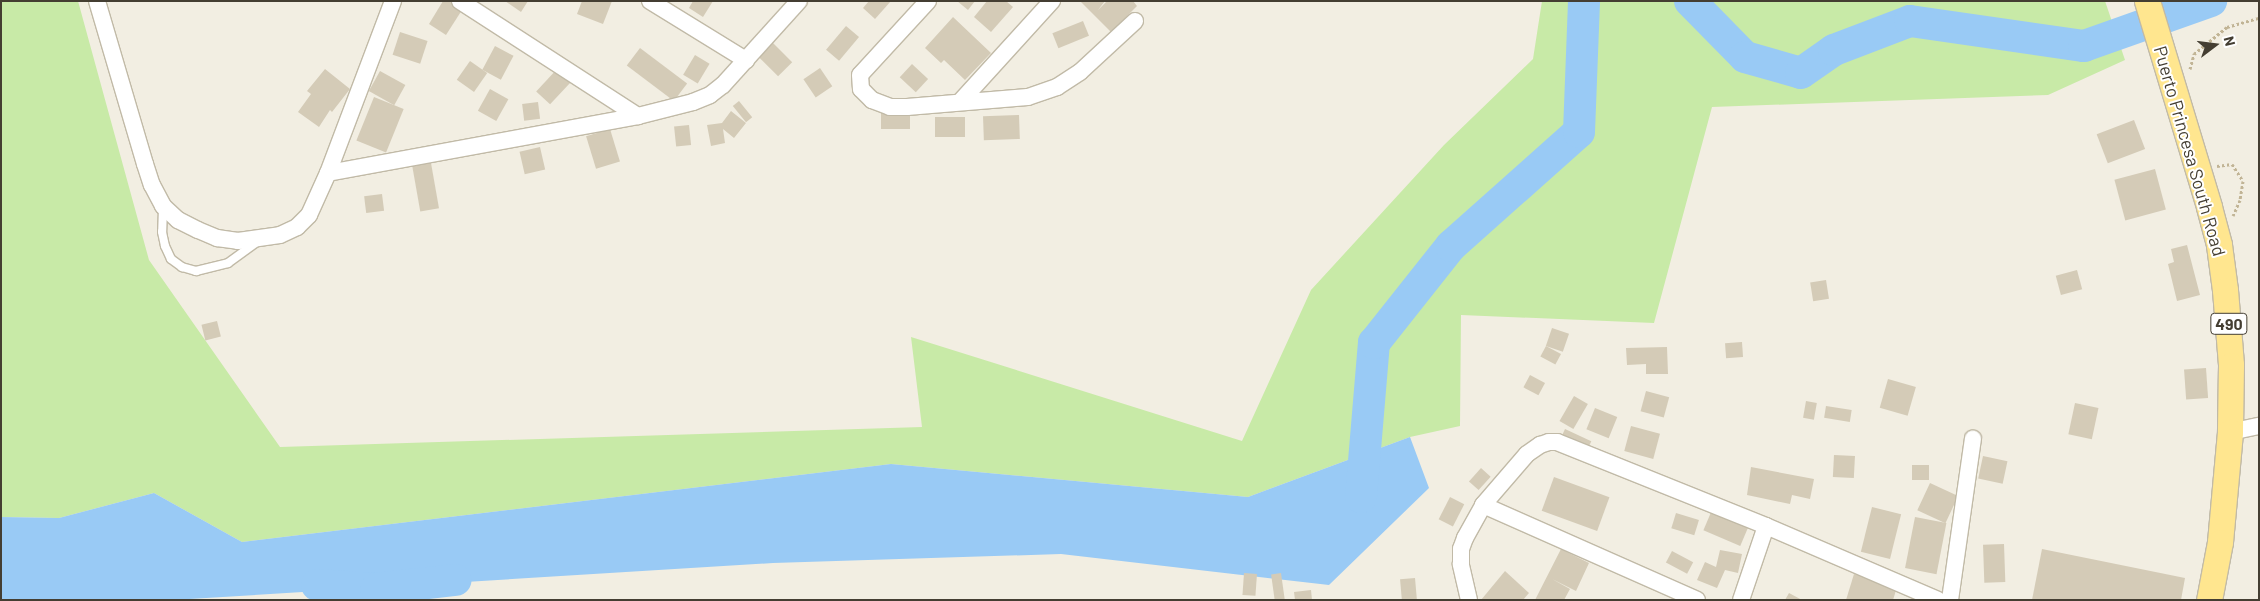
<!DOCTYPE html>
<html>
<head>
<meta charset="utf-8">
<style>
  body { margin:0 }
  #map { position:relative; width:2260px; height:601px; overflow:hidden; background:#f2eee2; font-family:Barlow,sans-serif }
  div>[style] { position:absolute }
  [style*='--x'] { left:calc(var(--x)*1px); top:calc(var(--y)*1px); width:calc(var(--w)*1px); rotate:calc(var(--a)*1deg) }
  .green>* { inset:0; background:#c8eaa7 }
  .water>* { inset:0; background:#99caf5 }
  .river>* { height:32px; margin:-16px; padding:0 16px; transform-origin:16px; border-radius:16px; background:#99caf5 }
  .building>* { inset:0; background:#d4cbb7; transform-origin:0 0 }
  .path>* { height:3px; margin-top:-1.5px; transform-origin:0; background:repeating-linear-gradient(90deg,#c1b495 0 2.5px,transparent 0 5px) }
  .roads { filter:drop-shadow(1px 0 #c1baa7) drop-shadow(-1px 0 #c1baa7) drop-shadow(0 1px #c1baa7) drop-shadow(0 -1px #c1baa7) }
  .lane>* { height:8px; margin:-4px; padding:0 4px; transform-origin:4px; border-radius:4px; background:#fff }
  .street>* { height:16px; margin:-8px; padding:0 8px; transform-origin:8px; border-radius:8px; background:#fff }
  .primary>* { height:25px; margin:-12.5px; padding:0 12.5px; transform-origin:12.5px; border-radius:12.5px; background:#ffe68f }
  span { translate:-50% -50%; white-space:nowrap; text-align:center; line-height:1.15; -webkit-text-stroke:4px #fff; paint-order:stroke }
  .shield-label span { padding:1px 4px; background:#fff; border:1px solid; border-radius:4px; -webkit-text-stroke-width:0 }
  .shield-label { font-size:16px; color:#443e32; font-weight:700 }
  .street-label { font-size:18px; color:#443e32 }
  .frame { position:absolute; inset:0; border:2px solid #443e32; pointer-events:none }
  .north { position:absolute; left:2190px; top:20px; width:50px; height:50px; -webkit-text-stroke:4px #fff; paint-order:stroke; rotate:75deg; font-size:14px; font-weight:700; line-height:20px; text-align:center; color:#443e32 }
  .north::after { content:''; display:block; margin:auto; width:18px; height:22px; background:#443e32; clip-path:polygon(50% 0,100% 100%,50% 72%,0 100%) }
</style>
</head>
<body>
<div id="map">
  <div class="green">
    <i style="clip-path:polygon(1px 1px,78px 1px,149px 260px,280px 447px,922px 427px,911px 337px,1242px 441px,1311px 290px,1444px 145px,1533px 59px,1542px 1px,2105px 1px,2125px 60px,2048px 95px,1712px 107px,1654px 323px,1461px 315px,1460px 426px,1410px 437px,1248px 497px,891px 464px,242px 542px,154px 493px,59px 518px,1px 517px)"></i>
  </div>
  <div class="water">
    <i style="clip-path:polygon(1410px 437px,1429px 488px,1329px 585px,1061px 554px,773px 563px,173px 600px,1px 600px,1px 517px,59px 518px,154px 493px,242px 542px,891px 464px,1248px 497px)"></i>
  </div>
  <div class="river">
    <i style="--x:1690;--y:1;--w:78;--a:45.5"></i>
    <i style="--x:1745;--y:57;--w:58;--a:15.9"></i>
    <i style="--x:1801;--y:73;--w:40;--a:-34.9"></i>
    <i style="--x:1834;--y:50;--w:81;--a:-20.9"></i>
    <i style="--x:1910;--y:21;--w:176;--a:8.2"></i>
    <i style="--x:2084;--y:46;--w:135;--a:-19.5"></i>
    <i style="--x:1361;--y:497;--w:155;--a:-85.2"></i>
    <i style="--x:1374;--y:343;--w:124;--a:-51.6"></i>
    <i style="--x:1451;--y:246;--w:171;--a:-41.7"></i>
    <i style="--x:1579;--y:132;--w:131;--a:-87.8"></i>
    <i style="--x:317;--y:585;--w:59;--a:3.9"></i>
    <i style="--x:376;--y:589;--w:80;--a:-6.5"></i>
  </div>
  <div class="building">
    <i style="clip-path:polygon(443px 1px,449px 1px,462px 10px,446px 35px,429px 24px)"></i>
    <i style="clip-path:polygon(505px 1px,528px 1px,521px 12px)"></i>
    <i style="clip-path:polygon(582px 1px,612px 1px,603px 24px,577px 14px)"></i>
    <i style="clip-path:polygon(693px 1px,713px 1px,703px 17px,689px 8px)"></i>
    <i style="clip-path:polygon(869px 1px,891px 1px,875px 19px,863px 8px)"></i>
    <i style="clip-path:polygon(957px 1px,975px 1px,968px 10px)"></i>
    <i style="clip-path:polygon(987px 1px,1006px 1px,1013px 7px,991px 32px,974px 17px)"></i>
    <i style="clip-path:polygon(1080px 1px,1105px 1px,1098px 10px,1107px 1px,1133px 1px,1137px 6px,1111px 32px)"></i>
    <i style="clip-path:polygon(953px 17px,991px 53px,965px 80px,944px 60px,941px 63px,925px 48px)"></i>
    <i style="left:1083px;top:21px;width:16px;height:33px;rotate:68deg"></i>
    <i style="left:846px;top:26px;width:17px;height:31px;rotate:40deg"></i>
    <i style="left:400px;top:32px;width:29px;height:24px;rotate:18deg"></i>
    <i style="left:771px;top:41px;width:30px;height:20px;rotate:45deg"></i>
    <i style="left:495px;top:46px;width:21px;height:27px;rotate:28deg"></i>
    <i style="left:640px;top:48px;width:59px;height:22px;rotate:37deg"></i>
    <i style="left:695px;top:55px;width:17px;height:23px;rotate:31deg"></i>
    <i style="left:470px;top:61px;width:21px;height:23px;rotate:35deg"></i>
    <i style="left:912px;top:64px;width:22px;height:18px;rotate:43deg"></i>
    <i style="left:558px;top:68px;width:19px;height:32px;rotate:43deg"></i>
    <i style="left:820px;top:68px;width:22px;height:20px;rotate:56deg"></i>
    <i style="clip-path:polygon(325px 69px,350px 89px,332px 112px,330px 110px,319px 127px,298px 112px,311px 94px,307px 91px)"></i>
    <i style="left:380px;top:71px;width:29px;height:23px;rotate:29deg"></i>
    <i style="left:490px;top:89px;width:21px;height:25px;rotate:29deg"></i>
    <i style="left:374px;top:97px;width:32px;height:47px;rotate:22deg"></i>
    <i style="left:739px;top:101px;width:21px;height:8px;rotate:51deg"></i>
    <i style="left:538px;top:102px;width:17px;height:16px;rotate:83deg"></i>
    <i style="left:881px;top:110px;width:29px;height:19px"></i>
    <i style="clip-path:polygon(731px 111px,746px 123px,734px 138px,723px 129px,725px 143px,711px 146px,707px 125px,722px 123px)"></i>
    <i style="left:1019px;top:115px;width:24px;height:36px;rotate:88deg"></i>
    <i style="left:935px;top:117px;width:30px;height:20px"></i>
    <i style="left:2134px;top:120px;width:31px;height:40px;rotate:69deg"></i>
    <i style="left:689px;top:125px;width:20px;height:15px;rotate:84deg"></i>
    <i style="left:610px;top:129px;width:34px;height:25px;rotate:73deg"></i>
    <i style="left:540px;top:147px;width:23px;height:21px;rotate:77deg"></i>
    <i style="left:431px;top:163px;width:46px;height:19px;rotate:80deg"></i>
    <i style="left:2155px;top:169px;width:42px;height:42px;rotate:75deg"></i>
    <i style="left:382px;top:194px;width:17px;height:18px;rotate:83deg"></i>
    <i style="clip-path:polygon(2187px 245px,2200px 295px,2177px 301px,2168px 264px,2174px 262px,2171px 249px)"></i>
    <i style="left:2077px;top:270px;width:20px;height:22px;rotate:75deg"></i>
    <i style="left:1826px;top:280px;width:19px;height:16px;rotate:81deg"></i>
    <i style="left:217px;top:321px;width:16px;height:16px;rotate:76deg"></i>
    <i style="left:1552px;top:328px;width:18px;height:19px;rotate:19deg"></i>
    <i style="left:1742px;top:342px;width:15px;height:17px;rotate:86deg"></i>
    <i style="left:1546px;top:346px;width:17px;height:12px;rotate:28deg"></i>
    <i style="clip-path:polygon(1667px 347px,1668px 374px,1646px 374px,1646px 364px,1627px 365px,1626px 348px)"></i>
    <i style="left:2206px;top:368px;width:30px;height:22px;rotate:86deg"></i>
    <i style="left:1530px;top:375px;width:17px;height:14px;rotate:28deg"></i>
    <i style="left:1888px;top:379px;width:29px;height:30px;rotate:16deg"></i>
    <i style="left:1646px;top:391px;width:24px;height:21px;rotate:15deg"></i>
    <i style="left:1574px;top:396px;width:16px;height:29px;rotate:30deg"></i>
    <i style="left:1806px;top:401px;width:11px;height:17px;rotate:10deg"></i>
    <i style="left:2075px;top:403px;width:24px;height:32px;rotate:12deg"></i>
    <i style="left:1826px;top:406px;width:26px;height:12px;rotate:9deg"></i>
    <i style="left:1595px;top:408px;width:24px;height:23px;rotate:22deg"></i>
    <i style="left:1631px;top:426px;width:30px;height:26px;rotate:15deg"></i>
    <i style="left:1565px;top:429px;width:29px;height:12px;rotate:25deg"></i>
    <i style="left:1834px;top:455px;width:21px;height:22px;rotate:3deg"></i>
    <i style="left:1983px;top:456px;width:25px;height:23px;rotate:12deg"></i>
    <i style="left:1929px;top:465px;width:15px;height:17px;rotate:90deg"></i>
    <i style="clip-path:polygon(1751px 467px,1814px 479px,1810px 499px,1792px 495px,1790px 504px,1747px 495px)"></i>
    <i style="left:1481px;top:468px;width:13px;height:18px;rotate:42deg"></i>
    <i style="left:1554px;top:477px;width:59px;height:36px;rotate:20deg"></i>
    <i style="left:1930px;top:483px;width:31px;height:30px;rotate:25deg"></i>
    <i style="left:1450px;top:497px;width:16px;height:25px;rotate:27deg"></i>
    <i style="left:1872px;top:507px;width:30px;height:46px;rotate:14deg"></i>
    <i style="left:1712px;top:510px;width:40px;height:22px;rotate:23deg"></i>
    <i style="left:1676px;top:513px;width:24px;height:16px;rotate:17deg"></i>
    <i style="left:1915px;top:517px;width:32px;height:52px;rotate:11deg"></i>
    <i style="left:2004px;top:544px;width:38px;height:21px;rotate:88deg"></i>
    <i style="clip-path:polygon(1561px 549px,1589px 563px,1576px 591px,1552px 579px,1570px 589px,1564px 600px,1535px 600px)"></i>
    <i style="clip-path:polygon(2042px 549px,2185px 578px,2181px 600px,2032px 600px)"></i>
    <i style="clip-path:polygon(1720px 550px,1742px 554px,1738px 573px,1725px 570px,1717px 588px,1697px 580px,1705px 562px,1716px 567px)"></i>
    <i style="left:1672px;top:551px;width:24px;height:13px;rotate:28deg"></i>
    <i style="clip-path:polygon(1505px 571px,1529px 593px,1523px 600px,1481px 600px)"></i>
    <i style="left:1244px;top:573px;width:13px;height:22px;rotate:4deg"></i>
    <i style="left:1281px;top:573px;width:27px;height:10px;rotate:82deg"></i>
    <i style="clip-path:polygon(1854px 574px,1897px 587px,1893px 600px,1846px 600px)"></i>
    <i style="left:1415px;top:578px;width:21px;height:15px;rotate:85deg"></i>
    <i style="clip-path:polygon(1311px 590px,1312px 600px,1295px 600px,1294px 592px)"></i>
    <i style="clip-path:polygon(1789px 593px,1802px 600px,1785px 600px)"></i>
  </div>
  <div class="path">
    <i style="--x:2190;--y:69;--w:16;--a:-75"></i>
    <i style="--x:2194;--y:54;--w:43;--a:-39.3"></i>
    <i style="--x:2227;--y:27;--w:33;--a:-16"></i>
    <i style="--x:2217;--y:166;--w:15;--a:-8"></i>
    <i style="--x:2232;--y:164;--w:20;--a:57"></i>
    <i style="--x:2243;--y:181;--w:19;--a:99"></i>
    <i style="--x:2240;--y:200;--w:17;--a:114"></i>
  </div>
  <div class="roads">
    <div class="lane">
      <i style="--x:163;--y:208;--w:24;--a:92"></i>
      <i style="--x:162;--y:232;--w:14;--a:78"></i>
      <i style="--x:165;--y:246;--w:14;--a:65"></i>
      <i style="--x:171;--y:259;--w:14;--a:36"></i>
      <i style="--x:182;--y:267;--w:15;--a:16"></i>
      <i style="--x:196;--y:271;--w:33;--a:-14"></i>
      <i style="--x:228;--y:263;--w:34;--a:-36"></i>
    </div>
    <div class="street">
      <i style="--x:97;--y:1;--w:170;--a:73.6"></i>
      <i style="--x:145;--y:164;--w:22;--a:72"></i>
      <i style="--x:152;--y:185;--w:24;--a:62"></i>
      <i style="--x:163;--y:206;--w:21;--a:43"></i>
      <i style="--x:178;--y:220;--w:22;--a:27"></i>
      <i style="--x:198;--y:230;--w:21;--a:23"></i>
      <i style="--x:217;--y:238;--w:21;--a:8"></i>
      <i style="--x:238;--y:241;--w:42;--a:-8.1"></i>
      <i style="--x:280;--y:235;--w:19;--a:-25"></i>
      <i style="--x:297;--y:227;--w:17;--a:-45"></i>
      <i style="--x:309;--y:215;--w:46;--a:-65.7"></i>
      <i style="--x:328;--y:173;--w:184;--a:-69.3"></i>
      <i style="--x:460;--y:1;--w:212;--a:32.9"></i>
      <i style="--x:650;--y:1;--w:113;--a:31.6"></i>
      <i style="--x:928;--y:1;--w:100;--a:132.6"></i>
      <i style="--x:860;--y:75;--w:14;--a:86"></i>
      <i style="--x:861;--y:89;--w:16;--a:45"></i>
      <i style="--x:872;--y:100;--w:19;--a:21"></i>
      <i style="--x:890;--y:107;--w:17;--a:0"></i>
      <i style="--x:907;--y:107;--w:121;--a:-4.7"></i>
      <i style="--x:1028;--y:97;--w:31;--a:-19"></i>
      <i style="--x:1057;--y:87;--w:27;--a:-33"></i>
      <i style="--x:1080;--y:72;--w:75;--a:-42.8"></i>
      <i style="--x:960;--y:102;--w:137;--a:-47.7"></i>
      <i style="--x:328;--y:173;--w:315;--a:-10.4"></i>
      <i style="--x:638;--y:116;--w:57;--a:-14.3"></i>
      <i style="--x:693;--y:102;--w:18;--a:-22"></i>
      <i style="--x:710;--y:95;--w:16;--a:-38"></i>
      <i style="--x:723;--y:85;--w:113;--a:-47.9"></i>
      <i style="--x:2230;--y:432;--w:30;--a:-12"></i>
      <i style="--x:1483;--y:505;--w:234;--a:23.9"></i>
      <i style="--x:1469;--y:600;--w:37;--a:-103"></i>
      <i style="--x:1461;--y:564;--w:15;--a:-90"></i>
      <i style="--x:1461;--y:549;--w:12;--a:-70"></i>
      <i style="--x:1465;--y:538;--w:38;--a:-61"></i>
      <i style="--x:1483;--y:505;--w:67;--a:-49.2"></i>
      <i style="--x:1527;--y:454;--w:16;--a:-35"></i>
      <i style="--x:1540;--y:445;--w:9;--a:-18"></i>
      <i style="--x:1549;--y:442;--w:8;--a:0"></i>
      <i style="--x:1557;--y:442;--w:225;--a:21.9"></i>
      <i style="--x:1766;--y:526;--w:187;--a:23.3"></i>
      <i style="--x:1741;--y:600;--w:78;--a:-71.3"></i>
      <i style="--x:1950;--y:600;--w:163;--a:-81.9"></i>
    </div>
    <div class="primary">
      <i style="--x:2147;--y:1;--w:215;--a:73.2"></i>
      <i style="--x:2209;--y:207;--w:39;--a:75"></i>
      <i style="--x:2219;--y:245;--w:45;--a:82.4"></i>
      <i style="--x:2225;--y:290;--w:75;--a:85.4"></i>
      <i style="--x:2231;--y:365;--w:67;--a:90.9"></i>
      <i style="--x:2230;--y:432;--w:110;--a:95.2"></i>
      <i style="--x:2220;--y:542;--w:59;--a:100.7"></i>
    </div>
  </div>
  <div class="shield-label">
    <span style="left:2229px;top:324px">490</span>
  </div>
  <div class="street-label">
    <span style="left:2190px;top:151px;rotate:74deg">Puerto Princesa South Road</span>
  </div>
  <div class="frame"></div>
  <div class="north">N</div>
</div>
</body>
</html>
